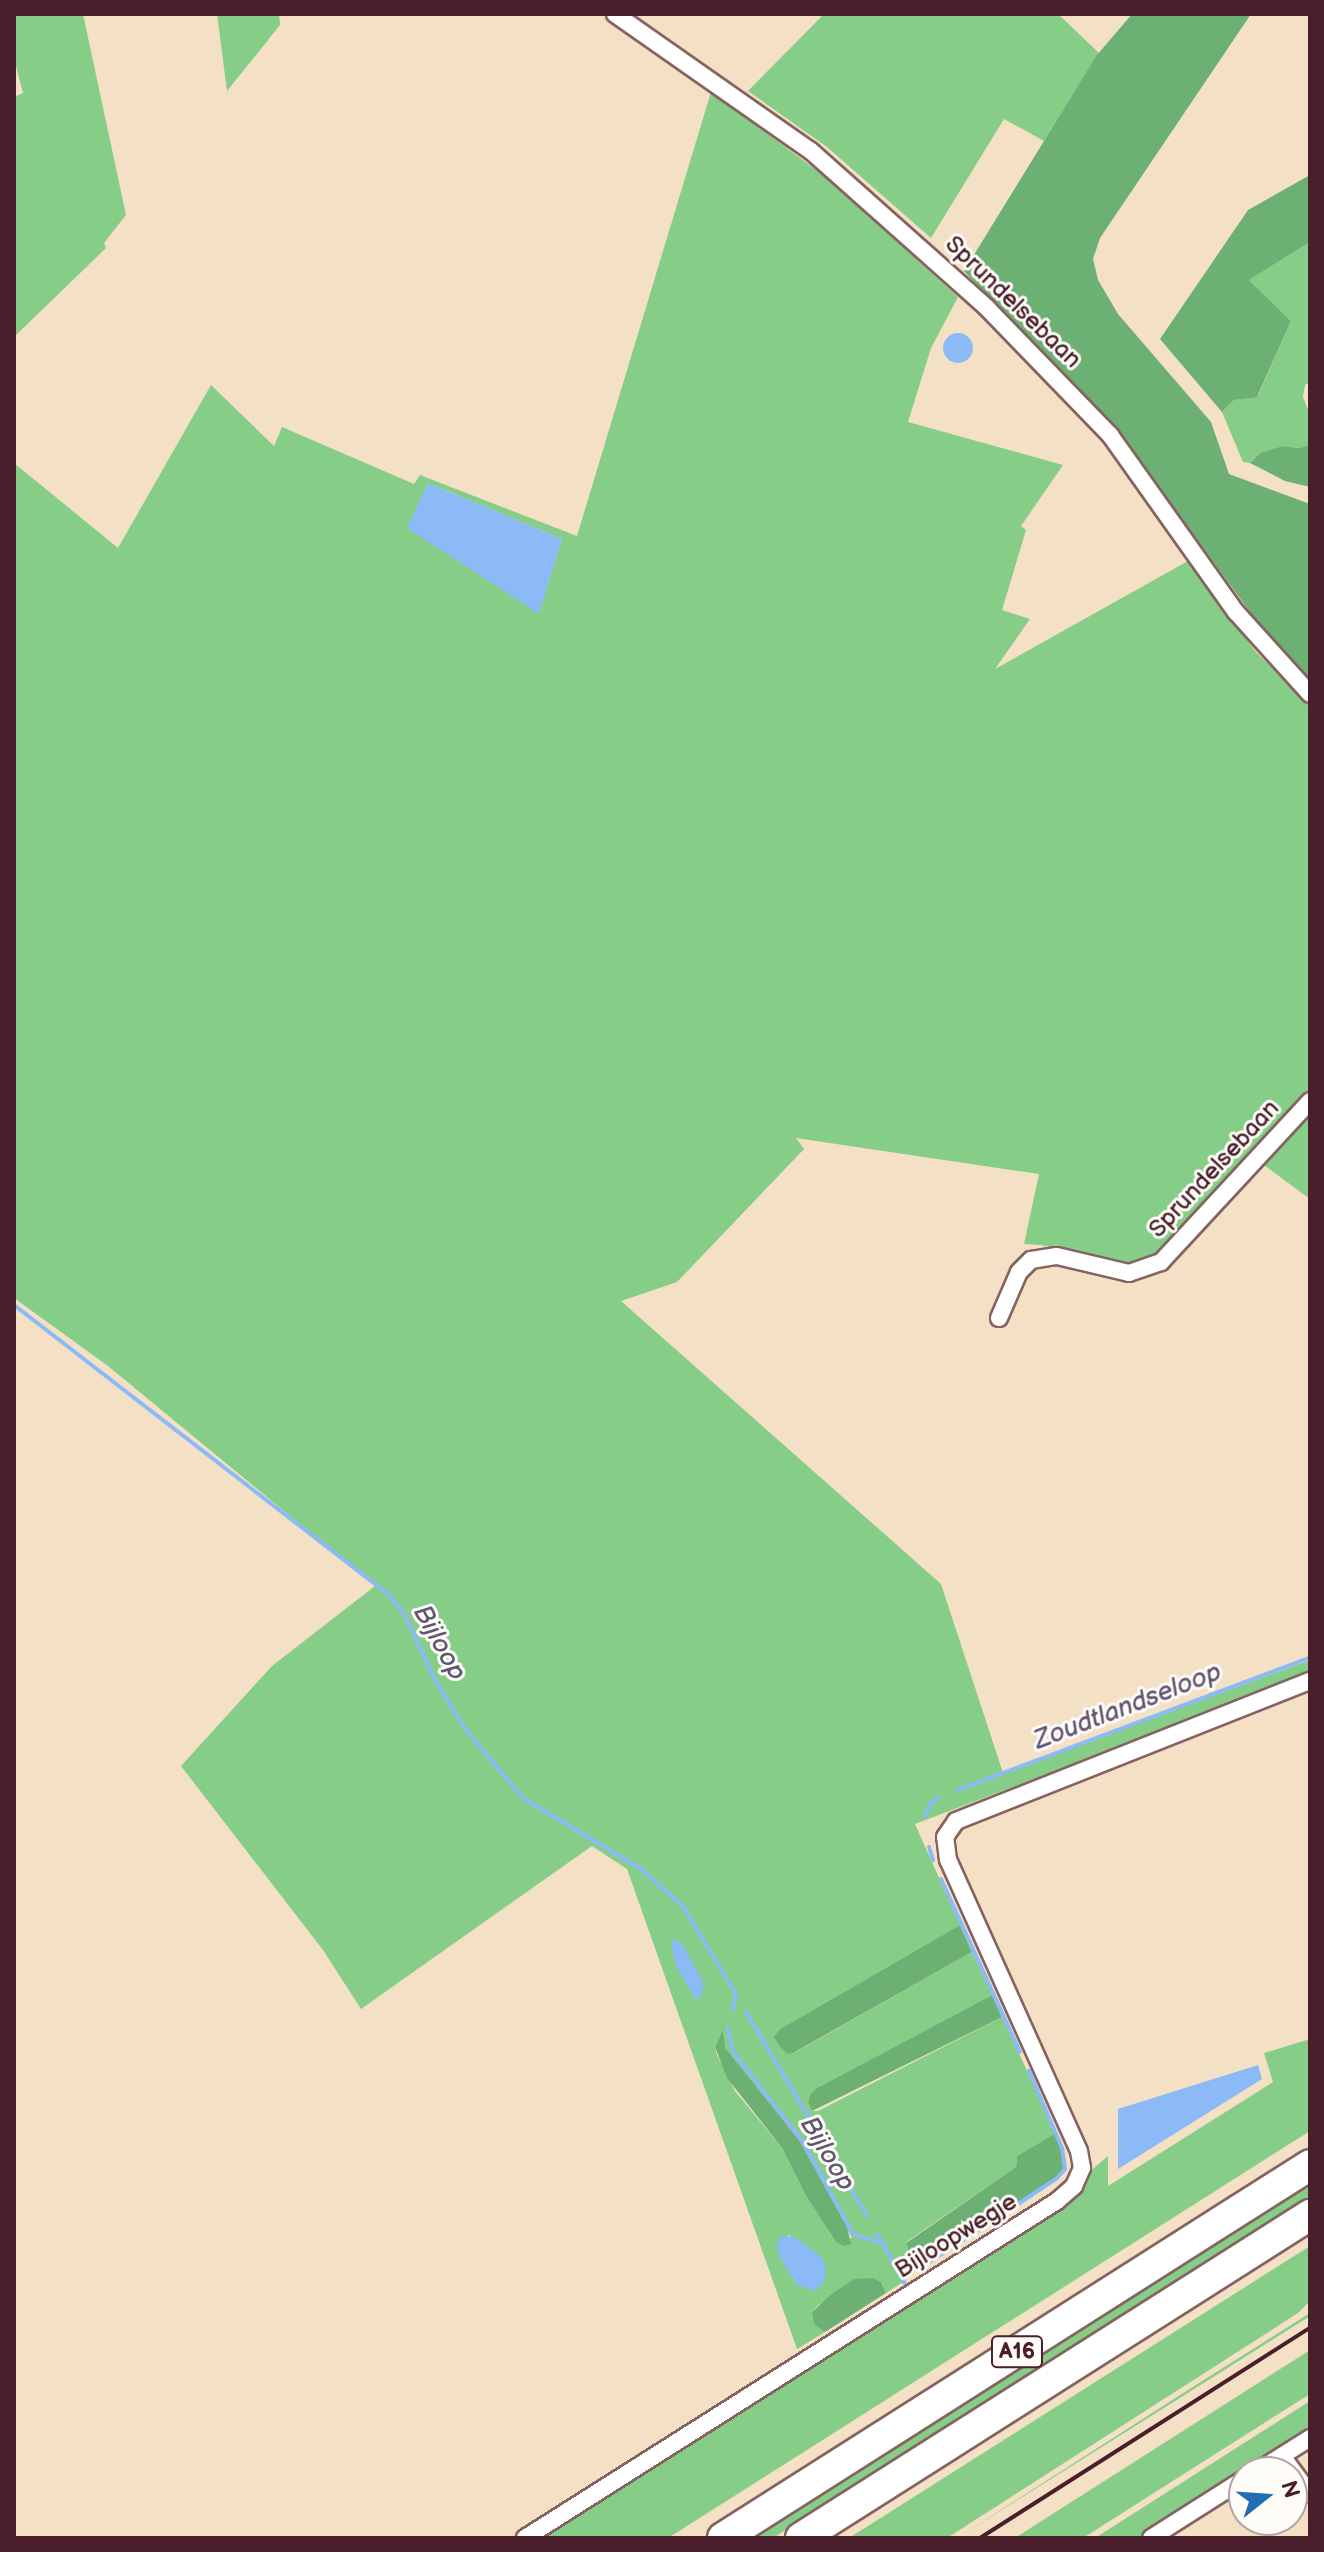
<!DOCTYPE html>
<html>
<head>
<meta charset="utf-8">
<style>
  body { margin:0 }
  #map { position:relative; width:1324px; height:2552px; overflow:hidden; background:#f3e0c5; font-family:"Balsamiq Sans",sans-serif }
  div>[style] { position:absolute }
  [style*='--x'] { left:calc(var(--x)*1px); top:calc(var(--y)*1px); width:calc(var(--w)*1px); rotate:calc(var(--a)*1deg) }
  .green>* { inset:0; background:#86cd87 }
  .forest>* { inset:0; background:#6cb074 }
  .water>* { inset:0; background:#8bbaf6 }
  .round { border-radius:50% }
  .stream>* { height:4px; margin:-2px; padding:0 2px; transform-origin:2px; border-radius:2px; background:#8bbaf6 }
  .roads { filter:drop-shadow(2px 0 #856361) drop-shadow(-2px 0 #856361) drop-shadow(0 2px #856361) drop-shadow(0 -2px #856361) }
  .minor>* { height:16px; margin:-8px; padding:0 8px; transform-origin:8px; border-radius:8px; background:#fff }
  .motorway>* { height:30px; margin:-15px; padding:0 15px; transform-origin:15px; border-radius:15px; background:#fff }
  .rail>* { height:4px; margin:-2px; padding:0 2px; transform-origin:2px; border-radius:2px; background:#4a1f2b }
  span { translate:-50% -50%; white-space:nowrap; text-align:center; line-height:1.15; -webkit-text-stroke:6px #fdfcf7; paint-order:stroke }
  .shield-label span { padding:2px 6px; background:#fdfcf7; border:2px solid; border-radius:6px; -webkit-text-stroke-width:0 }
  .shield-label { font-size:22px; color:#4a1f2b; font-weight:700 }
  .street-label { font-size:24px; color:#4a1f2b }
  .water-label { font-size:26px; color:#615572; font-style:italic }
  .frame { position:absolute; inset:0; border:16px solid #4a1f2b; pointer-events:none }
  .north { position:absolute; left:1228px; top:2456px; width:80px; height:80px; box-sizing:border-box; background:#fdfcf7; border:2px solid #b5a4a5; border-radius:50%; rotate:73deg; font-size:22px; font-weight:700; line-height:32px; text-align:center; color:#4a1f2b }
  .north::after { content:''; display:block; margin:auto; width:28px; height:36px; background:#1f6fb2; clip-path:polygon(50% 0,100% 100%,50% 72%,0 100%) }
</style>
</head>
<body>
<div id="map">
  <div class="green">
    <i style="clip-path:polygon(14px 14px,83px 14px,126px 215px,104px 243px,106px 248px,14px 337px,14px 97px,23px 93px,14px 59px)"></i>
    <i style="clip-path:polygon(217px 14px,279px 14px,280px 25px,227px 91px)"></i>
    <i style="clip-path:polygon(824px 14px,1058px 14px,1099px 53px,1044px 141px,1004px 119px,931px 238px,827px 147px,748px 91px)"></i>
    <i style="clip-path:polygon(evenodd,711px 92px,823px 175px,958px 297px,931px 348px,908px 422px,1063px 465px,1021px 526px,1026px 530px,1002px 610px,1030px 619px,995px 669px,1188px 561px,1256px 652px,1310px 705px,1310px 1089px,1153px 1256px,1139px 1263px,1121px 1264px,1041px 1245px,1024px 1244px,1039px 1174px,796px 1138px,804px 1149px,677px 1282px,621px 1301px,941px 1584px,1003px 1773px,1310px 1660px,1310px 1674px,915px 1824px,960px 1925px,780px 2029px,796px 2052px,972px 1952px,992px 1995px,817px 2088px,810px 2094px,808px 2103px,812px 2111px,818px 2111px,1002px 2017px,1056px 2133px,1017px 2156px,1016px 2167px,906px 2242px,917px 2270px,903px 2282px,886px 2293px,881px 2282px,854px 2279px,817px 2306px,812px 2312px,825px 2332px,797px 2349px,627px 1869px,592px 1846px,361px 2009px,323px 1950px,181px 1766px,272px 1666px,375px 1586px,108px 1366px,14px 1298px,14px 463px,118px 548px,211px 385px,274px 446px,282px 427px,414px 484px,420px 475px,577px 536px,711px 92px,428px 483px,562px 539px,539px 613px,408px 528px,428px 483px,711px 92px,723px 2029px,724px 2048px,799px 2140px,852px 2238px,836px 2242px,806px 2196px,782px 2148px,735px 2091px,717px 2055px,715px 2047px,723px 2029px,711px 92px,788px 2235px,806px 2245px,797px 2285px,781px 2258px,788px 2235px)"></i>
    <i style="clip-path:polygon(1310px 242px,1310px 382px,1305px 385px,1303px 397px,1310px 415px,1310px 445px,1299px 448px,1282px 446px,1260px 453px,1250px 463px,1243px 462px,1222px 412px,1234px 400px,1258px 396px,1291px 321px,1249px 280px)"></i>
    <i style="clip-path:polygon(1310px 1108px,1310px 1199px,1260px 1162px)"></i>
    <i style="clip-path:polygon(1310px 2039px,1310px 2131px,668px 2538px,535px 2538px,1087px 2174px,1108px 2156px,1108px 2186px,1273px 2082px,1264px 2053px)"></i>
    <i style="clip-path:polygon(1310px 2181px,1310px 2197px,1180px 2281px,773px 2538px,750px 2538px)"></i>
    <i style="clip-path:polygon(1310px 2246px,1310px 2301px,1298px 2313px,947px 2538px,849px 2538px)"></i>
    <i style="clip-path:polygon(1310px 2313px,1310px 2316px,957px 2538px,1188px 2390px)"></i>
    <i style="clip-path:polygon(1310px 2350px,1310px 2394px,1083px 2538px,1015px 2538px)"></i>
    <i style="clip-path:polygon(1310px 2401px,1310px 2428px,1137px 2538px,1095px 2538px)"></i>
  </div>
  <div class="forest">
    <i style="clip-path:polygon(1132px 14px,1251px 14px,1100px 238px,1093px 259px,1098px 280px,1118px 314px,1211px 422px,1229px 474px,1310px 504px,1310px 680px,1269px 638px,1133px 452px,964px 271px,1097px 55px)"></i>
    <i style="clip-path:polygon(1310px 175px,1310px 242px,1249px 280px,1291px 321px,1257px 397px,1234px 400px,1222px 412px,1160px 339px,1248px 210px)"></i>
    <i style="clip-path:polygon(1310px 445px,1310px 487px,1285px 481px,1250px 463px,1260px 453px,1282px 446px,1299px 448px)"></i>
    <i style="clip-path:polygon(960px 1925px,972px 1952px,795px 2052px,788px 2054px,781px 2048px,774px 2037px,780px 2029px)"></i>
    <i style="clip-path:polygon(992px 1995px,1002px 2017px,812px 2111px,808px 2103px,810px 2094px,817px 2088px)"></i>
    <i style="clip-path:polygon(723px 2029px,725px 2048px,799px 2140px,847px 2227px,851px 2244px,844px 2246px,836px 2242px,806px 2196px,782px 2148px,727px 2078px,715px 2047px)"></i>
    <i style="clip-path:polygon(1056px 2133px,1066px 2160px,1065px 2172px,917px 2270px,906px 2243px,1016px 2167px,1017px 2156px)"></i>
    <i style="clip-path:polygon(872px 2278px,881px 2282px,886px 2293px,825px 2332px,814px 2324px,812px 2312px,829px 2296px,854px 2279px)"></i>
  </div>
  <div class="water">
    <i class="round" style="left:943px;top:333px;width:30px;height:30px"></i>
    <i style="clip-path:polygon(428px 483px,562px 539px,539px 614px,407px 528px)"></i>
    <i style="clip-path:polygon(673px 1938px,683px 1945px,703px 1982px,702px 1994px,696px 2000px,677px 1968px,672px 1952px)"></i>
    <i style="clip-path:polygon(1258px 2065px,1262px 2079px,1118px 2169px,1118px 2109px)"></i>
    <i style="clip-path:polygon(783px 2236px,795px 2237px,821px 2257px,826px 2267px,824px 2282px,815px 2291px,797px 2285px,781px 2259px,777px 2248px,778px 2240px)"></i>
  </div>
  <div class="stream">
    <i style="--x:14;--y:1305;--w:474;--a:37.7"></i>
    <i style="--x:389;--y:1595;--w:26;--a:51"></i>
    <i style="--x:405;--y:1615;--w:69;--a:65.3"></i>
    <i style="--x:434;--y:1678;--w:60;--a:58.7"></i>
    <i style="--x:465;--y:1729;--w:90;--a:50"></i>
    <i style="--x:523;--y:1798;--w:138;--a:31"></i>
    <i style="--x:641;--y:1869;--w:55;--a:41.3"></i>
    <i style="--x:682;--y:1905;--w:104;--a:58.8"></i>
    <i style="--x:736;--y:1994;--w:17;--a:103"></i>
    <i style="--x:958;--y:1790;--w:376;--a:-20.6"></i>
    <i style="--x:925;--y:1816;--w:13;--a:-67"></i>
    <i style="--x:930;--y:1804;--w:11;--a:-38"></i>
    <i style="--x:929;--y:1847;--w:14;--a:73"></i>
    <i style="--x:941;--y:1879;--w:190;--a:65.5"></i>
    <i style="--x:746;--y:2012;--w:237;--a:59.3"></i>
    <i style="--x:728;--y:2029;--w:24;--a:78"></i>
    <i style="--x:733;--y:2052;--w:114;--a:52.1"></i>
    <i style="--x:803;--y:2142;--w:105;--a:61.5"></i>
    <i style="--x:853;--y:2234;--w:32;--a:18"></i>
    <i style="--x:883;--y:2244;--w:46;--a:61.2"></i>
    <i style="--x:877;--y:2234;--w:12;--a:59"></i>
    <i style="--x:922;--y:2267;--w:160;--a:-33.3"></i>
    <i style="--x:1056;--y:2179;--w:13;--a:-48"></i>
    <i style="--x:1065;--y:2169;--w:21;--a:-98"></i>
    <i style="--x:1062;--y:2148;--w:84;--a:-113.2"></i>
  </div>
  <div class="roads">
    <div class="minor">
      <i style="--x:615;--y:14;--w:239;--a:35"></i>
      <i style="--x:811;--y:151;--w:236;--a:41.7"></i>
      <i style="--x:987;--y:308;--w:177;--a:45.9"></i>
      <i style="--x:1110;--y:435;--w:217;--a:54.6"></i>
      <i style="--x:1236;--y:612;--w:110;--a:47.9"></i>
      <i style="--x:999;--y:1318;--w:50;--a:-66.5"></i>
      <i style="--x:1019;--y:1272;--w:17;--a:-45"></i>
      <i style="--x:1031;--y:1260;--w:26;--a:-9"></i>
      <i style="--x:1057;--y:1256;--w:74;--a:13.3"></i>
      <i style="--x:1129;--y:1273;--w:34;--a:-19"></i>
      <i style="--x:1161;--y:1262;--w:219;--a:-47.2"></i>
      <i style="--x:1282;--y:2456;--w:47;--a:53.6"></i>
      <i style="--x:1256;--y:2472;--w:64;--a:-32.2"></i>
      <i style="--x:525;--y:2538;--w:630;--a:-32.35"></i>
      <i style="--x:1057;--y:2201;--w:23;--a:-41"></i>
      <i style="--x:1074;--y:2186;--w:20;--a:-66"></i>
      <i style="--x:1082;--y:2168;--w:17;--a:-100"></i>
      <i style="--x:1079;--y:2151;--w:319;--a:-114.2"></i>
      <i style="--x:948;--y:1860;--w:23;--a:-97"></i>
      <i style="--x:945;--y:1837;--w:19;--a:-55"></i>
      <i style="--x:956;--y:1821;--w:381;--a:-21.6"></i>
      <i style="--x:1151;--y:2538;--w:110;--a:-32.4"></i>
    </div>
    <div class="motorway">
      <i style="--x:723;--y:2538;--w:695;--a:-32.43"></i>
      <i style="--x:801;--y:2538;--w:603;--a:-32.4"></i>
    </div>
  </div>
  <div class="rail">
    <i style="--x:980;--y:2538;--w:391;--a:-32.5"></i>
  </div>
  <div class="shield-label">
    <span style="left:1017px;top:2352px">A16</span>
  </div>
  <div class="street-label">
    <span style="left:1013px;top:302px;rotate:44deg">Sprundelsebaan</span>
    <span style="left:1214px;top:1169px;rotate:-47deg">Sprundelsebaan</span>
    <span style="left:956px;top:2236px;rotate:-32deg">Bijloopwegje</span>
  </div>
  <div class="water-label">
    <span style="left:439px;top:1643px;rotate:61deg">Bijloop</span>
    <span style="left:1128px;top:1707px;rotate:-21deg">Zoudtlandseloop</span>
    <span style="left:827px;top:2154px;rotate:59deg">Bijloop</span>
  </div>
  <div class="frame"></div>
  <div class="north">N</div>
</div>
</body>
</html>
